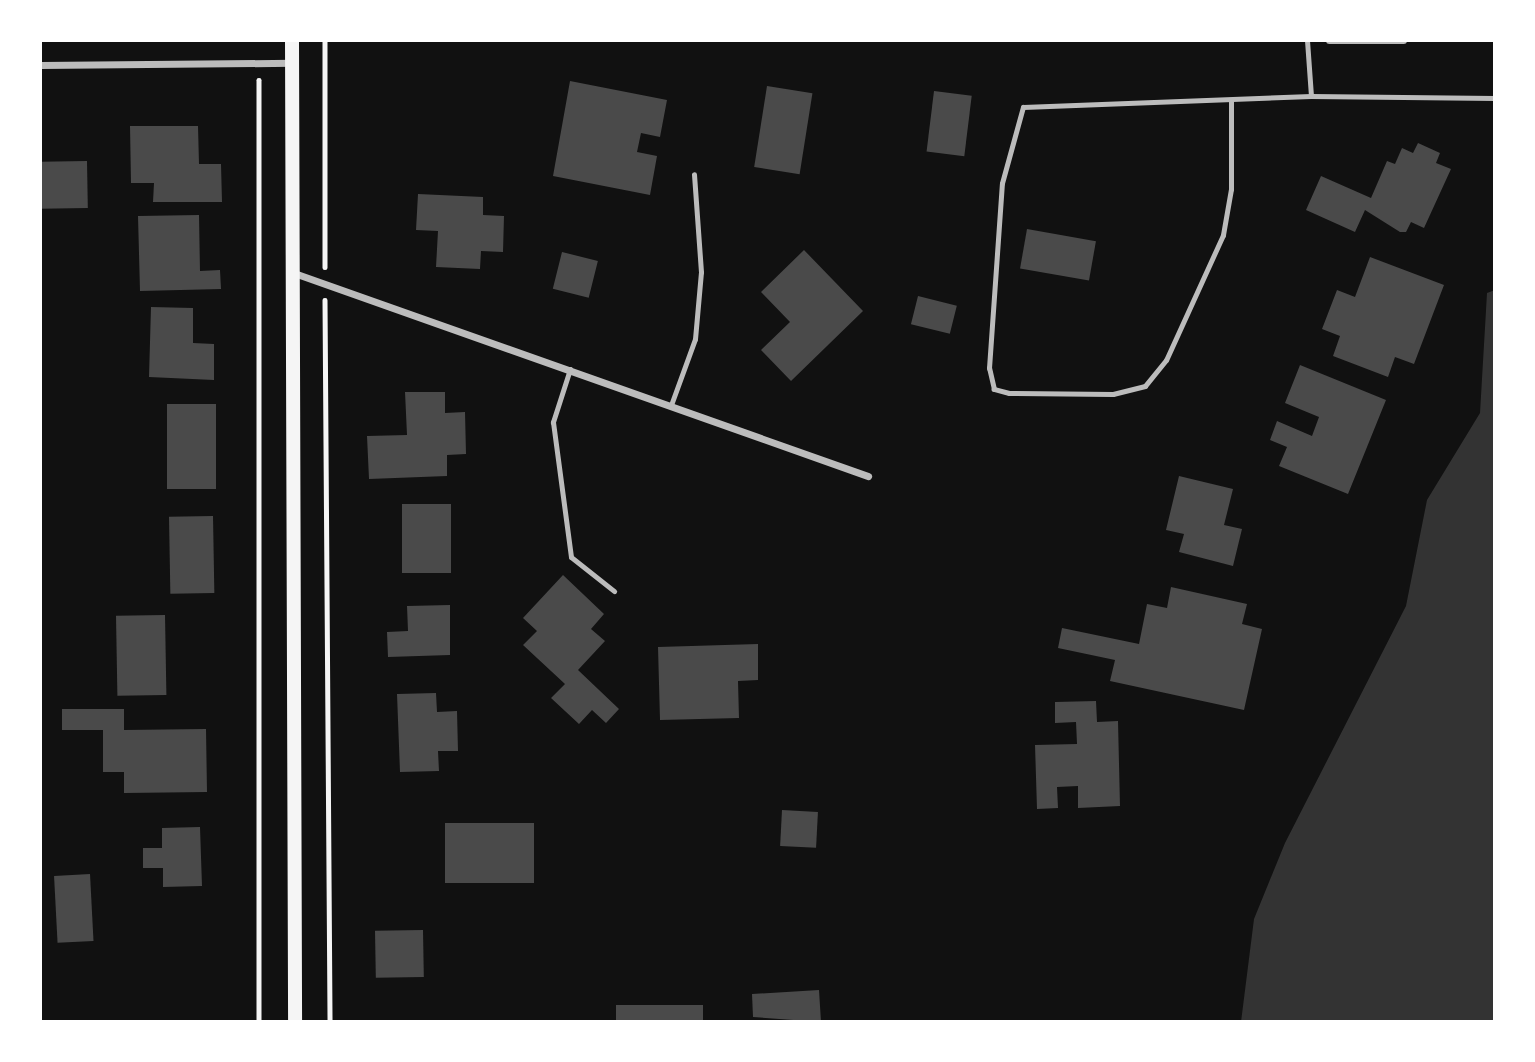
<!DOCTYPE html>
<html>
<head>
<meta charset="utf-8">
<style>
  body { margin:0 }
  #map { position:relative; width:1535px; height:1062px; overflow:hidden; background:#111; font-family:"Crimson Pro",serif }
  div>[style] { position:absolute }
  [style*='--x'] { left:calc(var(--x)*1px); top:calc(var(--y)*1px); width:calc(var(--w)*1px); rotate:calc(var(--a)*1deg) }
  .water>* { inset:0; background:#333 }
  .building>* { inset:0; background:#4a4a4a; transform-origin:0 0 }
  .path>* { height:4.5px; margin:-2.25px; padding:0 2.25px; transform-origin:2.25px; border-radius:2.25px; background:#f5f5f5 }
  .service>* { height:5px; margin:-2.5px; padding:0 2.5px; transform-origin:2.5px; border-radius:2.5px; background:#bcbcbc }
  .minor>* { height:7px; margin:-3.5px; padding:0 3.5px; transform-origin:3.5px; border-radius:3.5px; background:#bcbcbc }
  .secondary>* { height:14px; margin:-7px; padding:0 7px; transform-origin:7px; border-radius:7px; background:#f5f5f5 }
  span { translate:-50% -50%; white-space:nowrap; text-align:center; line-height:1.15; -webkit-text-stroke:5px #fff; paint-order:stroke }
  .frame { position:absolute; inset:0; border:42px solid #fff; pointer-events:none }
</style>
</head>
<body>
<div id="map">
  <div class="water">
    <i style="clip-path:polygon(1495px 290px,1495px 1022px,1241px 1022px,1254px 919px,1285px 843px,1406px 606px,1427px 500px,1480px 413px,1487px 293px)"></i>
  </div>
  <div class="building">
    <i style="clip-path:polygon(570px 81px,667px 100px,660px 137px,641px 133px,637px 152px,657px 156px,650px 195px,553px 176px)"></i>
    <i style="left:767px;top:86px;width:46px;height:82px;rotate:9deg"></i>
    <i style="left:934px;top:91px;width:38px;height:61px;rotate:7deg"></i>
    <i style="clip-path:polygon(130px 126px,198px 126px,199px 164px,221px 164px,222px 202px,153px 202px,154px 183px,131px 183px)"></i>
    <i style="clip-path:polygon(1418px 143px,1440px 153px,1436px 163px,1451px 169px,1424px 228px,1411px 222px,1406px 232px,1400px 232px,1365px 210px,1355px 232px,1306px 210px,1321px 176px,1371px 198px,1387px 161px,1395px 164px,1402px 148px,1413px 153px)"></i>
    <i style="left:87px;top:161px;width:47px;height:47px;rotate:89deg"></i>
    <i style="clip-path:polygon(418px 194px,483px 197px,483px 215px,504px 216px,503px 252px,481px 251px,480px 269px,436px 267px,438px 231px,416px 230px)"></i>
    <i style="clip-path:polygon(199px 215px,200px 271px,220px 270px,221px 289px,140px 291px,138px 216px)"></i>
    <i style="left:1027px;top:229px;width:70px;height:40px;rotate:10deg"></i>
    <i style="clip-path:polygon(804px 250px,863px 311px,791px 381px,761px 350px,790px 322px,761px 292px)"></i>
    <i style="left:562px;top:252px;width:37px;height:38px;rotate:14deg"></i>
    <i style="clip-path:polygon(1370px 257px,1444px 285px,1414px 364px,1395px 357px,1388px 377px,1333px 356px,1340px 336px,1322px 329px,1337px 290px,1355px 297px)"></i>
    <i style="left:918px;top:296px;width:40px;height:29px;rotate:14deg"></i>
    <i style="clip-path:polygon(151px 307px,193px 308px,193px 343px,214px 344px,214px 380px,149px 377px)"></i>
    <i style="clip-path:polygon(1300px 365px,1386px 400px,1348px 494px,1279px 466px,1287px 447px,1270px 440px,1277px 421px,1312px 436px,1319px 417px,1285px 403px)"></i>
    <i style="clip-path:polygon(405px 392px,445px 392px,445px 413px,465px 412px,466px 454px,447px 455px,447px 476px,369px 479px,367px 436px,407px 435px)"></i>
    <i style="left:167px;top:404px;width:49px;height:85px"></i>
    <i style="clip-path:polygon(1179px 476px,1233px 489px,1224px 525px,1242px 529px,1233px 566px,1179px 552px,1184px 534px,1166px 530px)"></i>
    <i style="left:402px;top:504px;width:49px;height:69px"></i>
    <i style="left:213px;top:516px;width:77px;height:44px;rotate:89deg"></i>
    <i style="clip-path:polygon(563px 575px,604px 614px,591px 629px,605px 641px,578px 670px,619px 709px,606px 723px,592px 710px,579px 724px,551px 698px,565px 684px,523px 645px,537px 631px,523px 618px)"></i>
    <i style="clip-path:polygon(1171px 587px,1247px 604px,1242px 624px,1262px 629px,1244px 710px,1110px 681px,1115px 660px,1058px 648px,1062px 628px,1139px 644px,1147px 604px,1167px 608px)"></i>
    <i style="clip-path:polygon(450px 605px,450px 655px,388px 657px,387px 632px,408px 631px,407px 606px)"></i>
    <i style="left:165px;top:615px;width:80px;height:49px;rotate:89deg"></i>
    <i style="clip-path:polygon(758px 644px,758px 680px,738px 681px,739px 718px,660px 720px,658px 647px)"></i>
    <i style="clip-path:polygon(436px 693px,437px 712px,457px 711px,458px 751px,438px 751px,439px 771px,400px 772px,397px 694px)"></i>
    <i style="clip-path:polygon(1096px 701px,1097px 722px,1118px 721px,1120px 806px,1078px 808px,1078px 786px,1057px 787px,1058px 808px,1037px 809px,1035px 745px,1077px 744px,1076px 722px,1055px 723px,1055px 702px)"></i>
    <i style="clip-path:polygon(62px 709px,124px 709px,124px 730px,206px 729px,207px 792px,124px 793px,124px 772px,103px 772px,103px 730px,62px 730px)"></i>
    <i style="left:782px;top:810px;width:36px;height:36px;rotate:3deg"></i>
    <i style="left:534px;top:823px;width:60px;height:89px;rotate:90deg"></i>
    <i style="clip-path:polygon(200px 827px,202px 886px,163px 887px,163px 868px,143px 868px,143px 848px,162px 848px,162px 828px)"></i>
    <i style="left:90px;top:874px;width:67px;height:36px;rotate:87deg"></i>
    <i style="left:423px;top:930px;width:47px;height:48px;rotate:89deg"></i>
    <i style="clip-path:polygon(819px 990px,821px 1022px,753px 1017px,752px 994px)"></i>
    <i style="left:616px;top:1005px;width:87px;height:17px"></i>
  </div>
  <div class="path">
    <i style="--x:325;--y:40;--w:227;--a:90"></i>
    <i style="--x:259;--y:80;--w:942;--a:90"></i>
    <i style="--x:325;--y:300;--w:722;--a:89.6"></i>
  </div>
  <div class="service">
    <i style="--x:1311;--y:96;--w:184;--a:0.6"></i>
    <i style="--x:1231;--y:101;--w:88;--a:90"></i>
    <i style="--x:1231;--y:189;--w:47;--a:99.9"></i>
    <i style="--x:1223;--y:235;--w:137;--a:114.5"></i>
    <i style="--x:1166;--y:360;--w:33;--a:129"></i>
    <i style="--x:1145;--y:386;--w:33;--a:166"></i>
    <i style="--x:1113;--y:394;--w:104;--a:-179.4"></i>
    <i style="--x:1009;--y:393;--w:16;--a:-165"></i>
    <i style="--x:994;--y:389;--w:22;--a:-103"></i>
    <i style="--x:989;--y:368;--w:185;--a:-86"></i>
    <i style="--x:1002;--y:183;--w:79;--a:-74.6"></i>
    <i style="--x:1023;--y:107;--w:288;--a:-2.2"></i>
    <i style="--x:1311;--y:96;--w:56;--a:-94.1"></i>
    <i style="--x:570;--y:369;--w:56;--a:107.8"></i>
    <i style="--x:553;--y:422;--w:136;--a:82.4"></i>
    <i style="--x:571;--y:557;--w:55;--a:38.3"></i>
    <i style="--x:671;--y:405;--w:70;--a:-70"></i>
    <i style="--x:695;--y:339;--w:67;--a:-84.9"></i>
    <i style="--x:701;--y:272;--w:98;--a:-94.1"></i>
  </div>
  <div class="minor">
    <i style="--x:1329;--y:40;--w:74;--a:0"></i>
    <i style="--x:40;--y:65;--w:252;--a:-0.5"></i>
    <i style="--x:294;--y:273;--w:609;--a:19.48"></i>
  </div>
  <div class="secondary">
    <i style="--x:292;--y:40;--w:982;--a:89.82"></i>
  </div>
  <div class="frame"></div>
</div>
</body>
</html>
